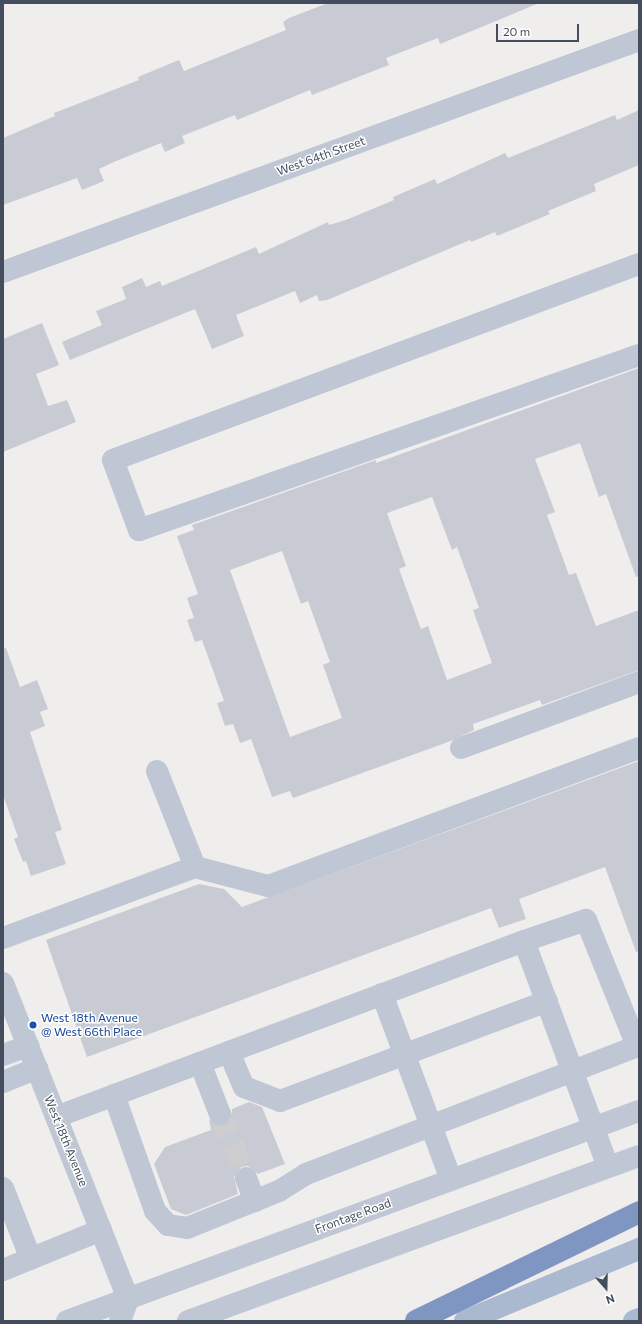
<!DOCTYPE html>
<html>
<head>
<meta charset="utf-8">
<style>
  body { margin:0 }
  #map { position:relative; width:642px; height:1324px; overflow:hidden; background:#f0eded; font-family:Commissioner,sans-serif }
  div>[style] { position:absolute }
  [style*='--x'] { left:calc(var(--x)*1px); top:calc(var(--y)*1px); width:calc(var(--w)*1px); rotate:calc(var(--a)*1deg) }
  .building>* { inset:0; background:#c9cbd4 }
  .minor-tunnel>* { height:22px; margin-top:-11px; transform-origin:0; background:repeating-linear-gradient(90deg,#cecdd0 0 22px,transparent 0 33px) }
  .minor>* { height:22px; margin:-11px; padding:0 11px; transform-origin:11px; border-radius:11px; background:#bfc7d4 }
  .major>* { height:22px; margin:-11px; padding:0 11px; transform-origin:11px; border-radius:11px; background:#aab8d0 }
  .highway>* { height:22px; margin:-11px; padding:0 11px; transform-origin:11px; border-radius:11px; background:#8096c2 }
  .dots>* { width:11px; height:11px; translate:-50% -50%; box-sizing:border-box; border:2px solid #fff; border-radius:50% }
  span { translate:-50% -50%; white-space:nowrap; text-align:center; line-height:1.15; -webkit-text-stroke:3px #fff; paint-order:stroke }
  .street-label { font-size:12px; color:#444d5d }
  .transit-label { font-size:12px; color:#164399 }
  .left { translate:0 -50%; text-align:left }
  .frame { position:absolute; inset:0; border:4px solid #444d5d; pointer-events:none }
  .north { position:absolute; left:586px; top:1268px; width:40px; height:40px; -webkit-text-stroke:3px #fff; paint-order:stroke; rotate:160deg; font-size:11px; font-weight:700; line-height:16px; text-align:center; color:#444d5d }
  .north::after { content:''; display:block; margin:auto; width:14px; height:18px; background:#444d5d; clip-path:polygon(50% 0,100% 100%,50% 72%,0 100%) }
  .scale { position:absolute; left:496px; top:24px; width:83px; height:18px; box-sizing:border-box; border:2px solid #444d5d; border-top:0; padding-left:5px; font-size:12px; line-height:14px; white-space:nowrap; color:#444d5d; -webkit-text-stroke:3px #fff; paint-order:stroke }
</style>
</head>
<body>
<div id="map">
  <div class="building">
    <i style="clip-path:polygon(328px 3px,537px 4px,440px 44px,438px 38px,386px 58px,389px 65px,312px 95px,310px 90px,237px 120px,235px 115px,182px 136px,185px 143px,165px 152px,161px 143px,116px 161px,99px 169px,104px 181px,82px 190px,77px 178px,3px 205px,3px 138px,55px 116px,54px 113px,139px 80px,138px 77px,179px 60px,184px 71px,286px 30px,283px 22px,289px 18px)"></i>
    <i style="clip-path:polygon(639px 110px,639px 165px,594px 184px,596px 191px,548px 211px,550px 214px,497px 236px,495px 232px,471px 242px,470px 240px,327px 300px,319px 301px,317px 295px,300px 303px,295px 291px,236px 315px,244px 336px,212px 349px,195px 309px,70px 360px,62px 342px,102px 325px,96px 311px,126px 299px,122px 287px,142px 278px,146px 287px,160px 281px,162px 286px,256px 247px,259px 254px,328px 222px,329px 225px,346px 220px,394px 200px,393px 197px,435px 179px,437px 184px,505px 153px,508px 158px,615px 115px,617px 120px)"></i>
    <i style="clip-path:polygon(42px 323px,59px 365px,36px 374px,48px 406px,67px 400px,76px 422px,3px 452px,3px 339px)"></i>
    <i style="clip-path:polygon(evenodd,639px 368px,639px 576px,636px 577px,606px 494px,599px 497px,580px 443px,535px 459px,555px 512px,547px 515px,569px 575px,576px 573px,596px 626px,639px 610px,639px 670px,542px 705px,540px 700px,473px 724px,474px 730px,451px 741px,293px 798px,290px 791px,272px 797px,251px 739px,240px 743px,233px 724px,225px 726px,217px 703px,224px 701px,202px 640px,195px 642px,187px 620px,194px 618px,187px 598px,198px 594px,177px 536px,194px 530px,192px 525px,376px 460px,376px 463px,639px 368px,432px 497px,452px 550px,457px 547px,479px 608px,473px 610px,492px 663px,447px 680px,428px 626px,421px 629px,399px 569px,406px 566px,387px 513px,432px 497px,639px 368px,282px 551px,301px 604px,308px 601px,330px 662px,323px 665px,342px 718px,290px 737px,230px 570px,282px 551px)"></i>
    <i style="clip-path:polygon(6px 648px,20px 687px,37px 680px,48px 709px,40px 712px,45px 726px,30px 732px,62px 830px,55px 832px,66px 864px,31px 876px,26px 861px,23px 862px,14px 839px,18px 837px,3px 795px,3px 649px)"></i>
    <i style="clip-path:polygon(639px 761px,639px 951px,636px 952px,605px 867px,519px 899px,526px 919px,499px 928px,491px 908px,87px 1057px,46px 940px,199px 884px,224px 889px,242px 907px)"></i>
    <i style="clip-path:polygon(249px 1102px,262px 1107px,285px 1164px,258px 1174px,248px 1166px,241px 1167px,234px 1177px,238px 1194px,186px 1215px,171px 1209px,154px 1164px,165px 1147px,211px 1130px,209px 1119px,218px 1126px,225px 1125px,232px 1116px,232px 1109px)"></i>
  </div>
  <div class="minor-tunnel">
    <i style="--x:220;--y:1114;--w:69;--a:67.9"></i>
  </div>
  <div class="minor">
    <i style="--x:639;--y:264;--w:561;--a:159.56"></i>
    <i style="--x:113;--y:460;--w:75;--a:69.6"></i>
    <i style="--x:139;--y:530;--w:530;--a:-19.29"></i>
    <i style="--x:3;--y:272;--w:677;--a:-20.04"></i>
    <i style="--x:461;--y:748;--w:190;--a:-20.3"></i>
    <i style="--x:157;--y:771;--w:103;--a:68.4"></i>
    <i style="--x:3;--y:938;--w:205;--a:-20.3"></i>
    <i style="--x:195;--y:867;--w:75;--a:14.6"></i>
    <i style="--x:268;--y:886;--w:396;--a:-20.4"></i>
    <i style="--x:3;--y:983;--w:340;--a:68.4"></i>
    <i style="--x:382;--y:994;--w:198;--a:69.6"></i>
    <i style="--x:229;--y:1052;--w:38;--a:67"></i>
    <i style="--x:244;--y:1087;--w:39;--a:21"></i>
    <i style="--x:280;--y:1101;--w:285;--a:-20.5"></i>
    <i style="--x:3;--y:1055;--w:27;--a:-20"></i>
    <i style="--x:200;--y:1063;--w:55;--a:68.6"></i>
    <i style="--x:3;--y:1082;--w:37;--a:-22"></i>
    <i style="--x:114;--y:1095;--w:123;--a:70.5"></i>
    <i style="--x:155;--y:1211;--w:19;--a:47"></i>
    <i style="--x:168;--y:1225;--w:19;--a:9"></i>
    <i style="--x:187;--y:1228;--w:99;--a:-21.9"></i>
    <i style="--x:279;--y:1191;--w:32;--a:-32"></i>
    <i style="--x:306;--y:1174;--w:355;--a:-21.1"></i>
    <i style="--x:637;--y:1046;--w:136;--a:-112"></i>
    <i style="--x:586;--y:920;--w:65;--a:161.3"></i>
    <i style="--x:56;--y:1117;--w:500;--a:-20.6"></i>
    <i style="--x:524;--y:941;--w:241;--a:69.6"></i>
    <i style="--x:246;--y:1178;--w:25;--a:69"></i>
    <i style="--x:3;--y:1188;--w:76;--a:68.5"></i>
    <i style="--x:3;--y:1270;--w:106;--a:-22.2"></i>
    <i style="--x:67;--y:1321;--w:609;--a:-20.16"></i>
    <i style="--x:120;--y:1321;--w:23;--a:-70"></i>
    <i style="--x:188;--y:1321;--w:480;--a:-20.1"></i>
  </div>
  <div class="major">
    <i style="--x:465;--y:1321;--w:188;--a:-22.5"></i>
    <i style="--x:634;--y:1321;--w:5;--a:-22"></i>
  </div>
  <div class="highway">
    <i style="--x:416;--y:1321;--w:248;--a:-26"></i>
  </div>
  <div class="dots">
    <i style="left:33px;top:1025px;background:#1a4fb4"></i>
  </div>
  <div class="street-label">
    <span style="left:321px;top:156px;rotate:-20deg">West 64th Street</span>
    <span style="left:66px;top:1141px;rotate:68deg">West 18th Avenue</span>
    <span style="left:353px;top:1216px;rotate:-20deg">Frontage Road</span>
  </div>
  <div class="transit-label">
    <span class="left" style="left:41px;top:1025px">West 18th Avenue<br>@ West 66th Place</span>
  </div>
  <div class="frame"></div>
  <div class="north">N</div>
  <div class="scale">20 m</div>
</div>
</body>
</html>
